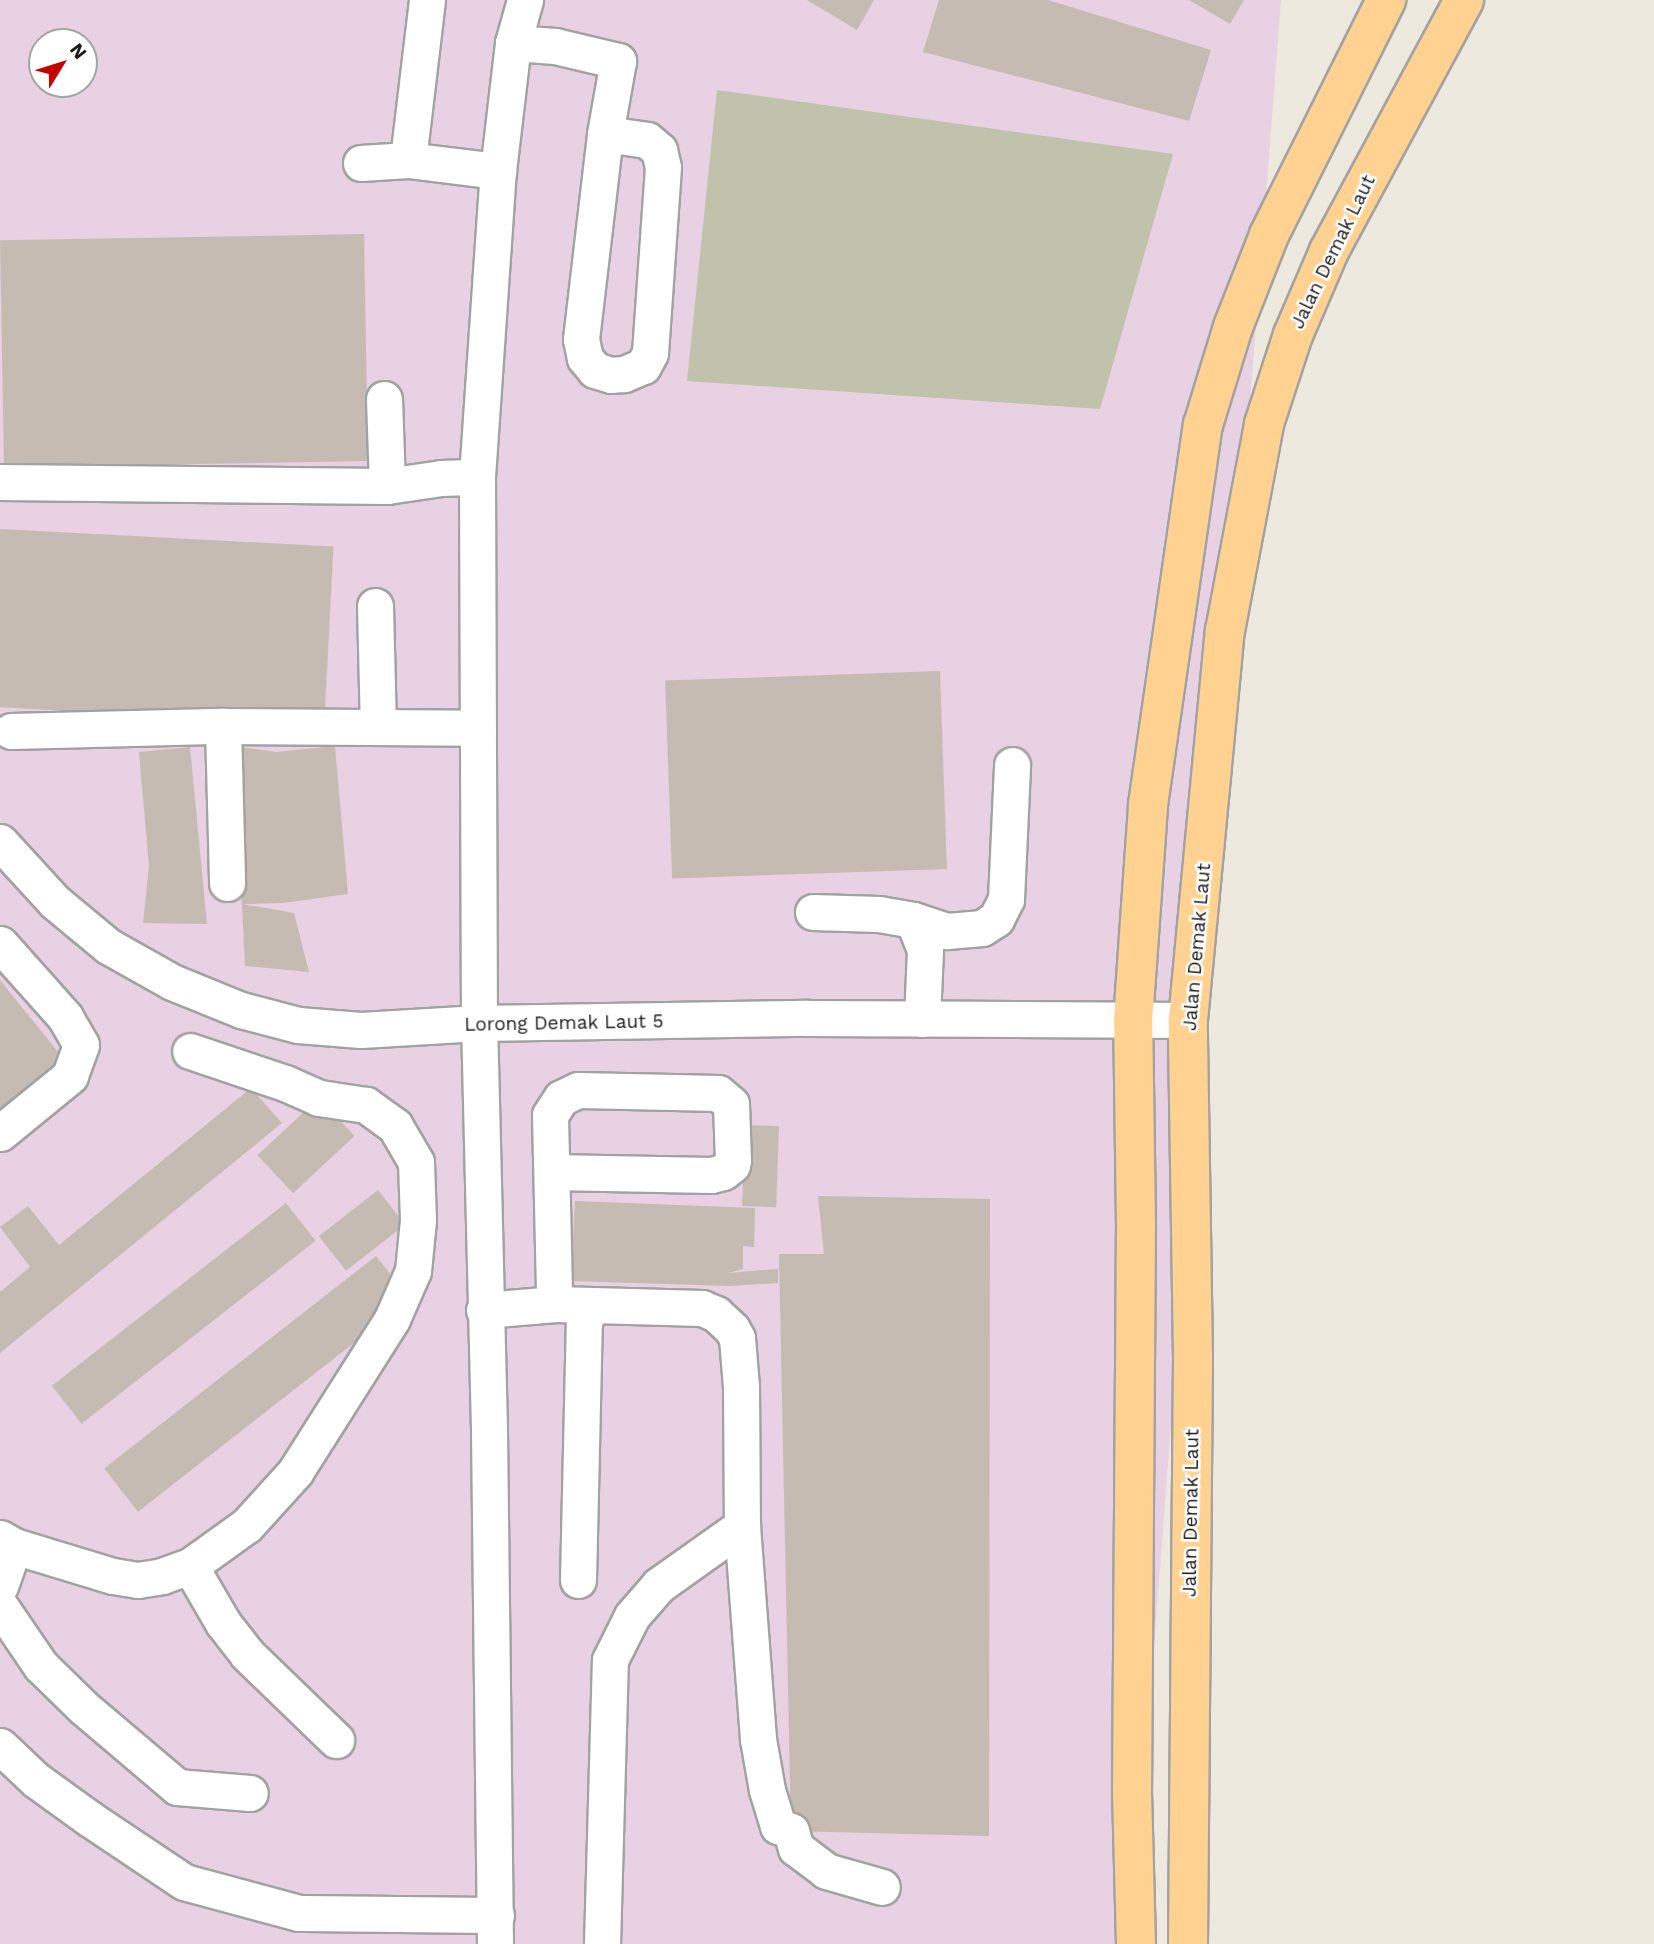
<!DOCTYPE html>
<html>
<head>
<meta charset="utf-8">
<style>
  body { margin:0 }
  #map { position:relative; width:1654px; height:1944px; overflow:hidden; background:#ede9df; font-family:"Work Sans",sans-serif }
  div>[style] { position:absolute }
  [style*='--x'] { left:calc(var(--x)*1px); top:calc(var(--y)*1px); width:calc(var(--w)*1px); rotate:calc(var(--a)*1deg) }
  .industrial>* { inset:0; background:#e7d1e2 }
  .construction>* { inset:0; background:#c1c2ab }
  .building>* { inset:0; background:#c5bbb3; transform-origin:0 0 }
  .roads { filter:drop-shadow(2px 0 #a2a2a2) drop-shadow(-2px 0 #a2a2a2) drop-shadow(0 2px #a2a2a2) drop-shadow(0 -2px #a2a2a2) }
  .minor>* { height:35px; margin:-17.5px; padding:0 17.5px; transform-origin:17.5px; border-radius:17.5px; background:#fff }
  .major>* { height:38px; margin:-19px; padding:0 19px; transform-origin:19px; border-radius:19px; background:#ffd292 }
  span { translate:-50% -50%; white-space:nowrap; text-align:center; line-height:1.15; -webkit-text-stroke:5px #fff; paint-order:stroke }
  .street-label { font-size:19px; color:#1b1b1b }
  .north { position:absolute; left:28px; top:28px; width:70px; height:70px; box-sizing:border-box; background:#fff; border:2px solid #a4a4a4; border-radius:50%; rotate:52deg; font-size:19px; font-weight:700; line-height:28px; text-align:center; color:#1b1b1b }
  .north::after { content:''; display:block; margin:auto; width:24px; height:32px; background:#c50400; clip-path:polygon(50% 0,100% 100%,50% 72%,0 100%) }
</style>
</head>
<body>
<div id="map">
  <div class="industrial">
    <i style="clip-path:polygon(evenodd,0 0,1281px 0,1131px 1944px,0 1944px,0 0,42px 42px,84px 42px,84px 84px,42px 84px,42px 42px)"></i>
  </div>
  <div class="construction">
    <i style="clip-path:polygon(717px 90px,1173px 154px,1100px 409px,687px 381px)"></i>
  </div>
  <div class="building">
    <i style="clip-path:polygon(807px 0,874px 0,857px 30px)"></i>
    <i style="clip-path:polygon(939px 0,1048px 0,1211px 50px,1189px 121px,923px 52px)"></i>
    <i style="clip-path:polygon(1189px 0,1244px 0,1230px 24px)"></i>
    <i style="left:364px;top:234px;width:227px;height:364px;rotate:89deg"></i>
    <i style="left:0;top:529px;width:334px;height:178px;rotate:3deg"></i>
    <i style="left:940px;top:671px;width:198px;height:275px;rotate:88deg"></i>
    <i style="clip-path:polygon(234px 746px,276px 752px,335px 746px,348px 894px,283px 903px,242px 904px,294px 913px,309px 972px,245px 966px)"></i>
    <i style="clip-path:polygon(190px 747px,207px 924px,143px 923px,149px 866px,139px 752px)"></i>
    <i style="clip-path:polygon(0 980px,67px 1063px,0 1117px)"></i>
    <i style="clip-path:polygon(251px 1088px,282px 1123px,0 1353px,0 1292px,30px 1267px,0 1227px,28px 1206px,59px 1245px)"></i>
    <i style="left:319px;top:1098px;width:52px;height:84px;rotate:47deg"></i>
    <i style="left:745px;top:1125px;width:34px;height:81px;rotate:2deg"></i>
    <i style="left:378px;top:1190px;width:44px;height:75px;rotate:52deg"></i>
    <i style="clip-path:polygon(818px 1196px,990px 1199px,989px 1836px,791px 1831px,779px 1254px,824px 1254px)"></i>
    <i style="clip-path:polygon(575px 1201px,755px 1208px,754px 1247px,743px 1246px,743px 1269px,728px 1273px,778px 1269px,778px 1283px,729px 1286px,571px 1281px)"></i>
    <i style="left:286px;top:1203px;width:48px;height:297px;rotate:52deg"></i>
    <i style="left:376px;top:1256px;width:55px;height:345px;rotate:52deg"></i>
  </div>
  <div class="roads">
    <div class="minor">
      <i style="--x:427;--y:0;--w:161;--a:96.8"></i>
      <i style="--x:408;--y:160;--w:91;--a:7"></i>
      <i style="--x:513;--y:43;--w:42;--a:4.1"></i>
      <i style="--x:555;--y:46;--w:65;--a:13.4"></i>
      <i style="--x:618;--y:61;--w:74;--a:100.1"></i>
      <i style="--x:605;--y:134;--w:42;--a:8.1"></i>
      <i style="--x:647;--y:140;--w:16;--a:40"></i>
      <i style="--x:659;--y:150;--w:17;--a:77"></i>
      <i style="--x:663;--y:167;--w:186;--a:94"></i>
      <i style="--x:650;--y:353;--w:15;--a:118"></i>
      <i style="--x:643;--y:366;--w:21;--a:157"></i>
      <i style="--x:624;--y:374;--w:13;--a:176"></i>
      <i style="--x:611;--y:375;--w:17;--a:-163"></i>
      <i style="--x:595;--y:370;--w:16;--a:-130"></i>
      <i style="--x:585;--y:358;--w:19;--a:-102"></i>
      <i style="--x:581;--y:339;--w:206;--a:-83.3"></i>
      <i style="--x:361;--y:163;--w:47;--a:-3.7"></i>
      <i style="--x:384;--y:399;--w:87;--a:88"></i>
      <i style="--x:0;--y:482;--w:387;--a:0.6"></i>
      <i style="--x:387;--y:486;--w:55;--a:-8.4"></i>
      <i style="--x:441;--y:478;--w:36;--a:-2"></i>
      <i style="--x:375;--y:606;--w:121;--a:88.6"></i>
      <i style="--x:223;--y:726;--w:157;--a:88.5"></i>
      <i style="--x:11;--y:731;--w:212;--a:-1.4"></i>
      <i style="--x:223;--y:726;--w:255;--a:0.4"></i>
      <i style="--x:0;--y:842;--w:81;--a:47.5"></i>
      <i style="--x:55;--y:902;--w:69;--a:39.7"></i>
      <i style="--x:108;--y:946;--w:73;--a:29.4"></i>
      <i style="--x:172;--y:982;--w:74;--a:22.1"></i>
      <i style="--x:241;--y:1010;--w:59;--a:14.7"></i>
      <i style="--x:298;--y:1025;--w:63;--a:4.5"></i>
      <i style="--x:361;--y:1030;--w:118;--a:-3.4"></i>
      <i style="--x:479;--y:1023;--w:329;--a:-0.9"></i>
      <i style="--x:808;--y:1018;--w:380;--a:0.3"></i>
      <i style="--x:813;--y:912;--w:66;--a:1.7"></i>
      <i style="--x:879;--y:914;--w:35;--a:10"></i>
      <i style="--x:913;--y:920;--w:32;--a:68"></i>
      <i style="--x:925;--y:950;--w:69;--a:92.5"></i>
      <i style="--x:913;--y:920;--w:36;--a:18"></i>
      <i style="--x:947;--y:931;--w:35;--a:-5"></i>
      <i style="--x:982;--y:928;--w:17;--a:-33"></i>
      <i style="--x:996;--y:919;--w:22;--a:-63"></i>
      <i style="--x:1006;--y:899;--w:134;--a:-87.4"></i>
      <i style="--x:0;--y:944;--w:98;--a:48.3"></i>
      <i style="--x:65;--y:1017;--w:32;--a:60"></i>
      <i style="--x:81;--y:1045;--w:33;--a:110"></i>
      <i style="--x:70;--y:1076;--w:90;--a:140.8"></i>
      <i style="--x:556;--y:1304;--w:146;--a:1.6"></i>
      <i style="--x:702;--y:1308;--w:15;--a:23"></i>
      <i style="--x:716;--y:1314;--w:22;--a:43"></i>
      <i style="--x:732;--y:1329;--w:10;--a:61"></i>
      <i style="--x:737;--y:1338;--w:49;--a:85.3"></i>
      <i style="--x:741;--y:1387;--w:139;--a:89.6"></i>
      <i style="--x:742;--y:1526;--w:214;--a:85.7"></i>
      <i style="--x:758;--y:1739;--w:52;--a:80"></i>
      <i style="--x:767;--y:1790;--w:38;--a:73"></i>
      <i style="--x:778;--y:1826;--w:14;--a:21"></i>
      <i style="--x:791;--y:1831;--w:18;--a:74"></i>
      <i style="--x:796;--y:1848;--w:38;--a:37"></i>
      <i style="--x:826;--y:1871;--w:58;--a:15.9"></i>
      <i style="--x:484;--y:1310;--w:72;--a:-4.8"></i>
      <i style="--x:556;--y:1304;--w:13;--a:-99"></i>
      <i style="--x:554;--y:1291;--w:176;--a:-91.3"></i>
      <i style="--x:550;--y:1115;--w:20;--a:-57"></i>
      <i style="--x:561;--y:1098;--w:19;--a:-25"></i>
      <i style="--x:578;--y:1090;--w:95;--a:1.2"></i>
      <i style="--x:673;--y:1092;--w:45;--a:1.3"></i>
      <i style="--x:718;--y:1093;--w:17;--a:40"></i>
      <i style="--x:731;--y:1104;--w:56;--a:88"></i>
      <i style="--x:733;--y:1160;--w:5;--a:101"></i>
      <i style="--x:732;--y:1165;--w:11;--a:142"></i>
      <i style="--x:723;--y:1172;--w:12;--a:166"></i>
      <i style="--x:711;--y:1175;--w:159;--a:-178.9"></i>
      <i style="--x:0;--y:1538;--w:16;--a:30"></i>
      <i style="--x:14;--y:1546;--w:103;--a:16.9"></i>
      <i style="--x:113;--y:1576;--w:25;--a:9"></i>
      <i style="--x:138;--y:1580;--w:24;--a:-9"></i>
      <i style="--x:162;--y:1576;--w:30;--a:-20"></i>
      <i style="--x:190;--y:1566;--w:70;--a:-35.7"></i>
      <i style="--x:247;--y:1525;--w:72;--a:-47.8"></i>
      <i style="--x:295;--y:1472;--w:181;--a:-57.6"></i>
      <i style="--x:392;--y:1319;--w:52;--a:-66.4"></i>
      <i style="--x:413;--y:1271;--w:51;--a:-84.4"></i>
      <i style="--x:418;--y:1220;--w:58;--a:-92"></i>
      <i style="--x:416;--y:1162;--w:42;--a:-120.3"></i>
      <i style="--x:395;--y:1126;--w:36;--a:-144"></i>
      <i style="--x:366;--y:1105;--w:48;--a:-171.5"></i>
      <i style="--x:319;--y:1098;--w:37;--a:-156"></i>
      <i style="--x:285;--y:1083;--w:100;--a:-161.4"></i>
      <i style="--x:190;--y:1566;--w:66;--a:59.9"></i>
      <i style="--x:223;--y:1623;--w:39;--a:52"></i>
      <i style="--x:247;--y:1654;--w:124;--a:44"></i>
      <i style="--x:578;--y:1580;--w:258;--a:-88.7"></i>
      <i style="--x:584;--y:1322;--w:16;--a:-68"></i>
      <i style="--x:0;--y:1586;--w:42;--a:-70.7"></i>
      <i style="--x:0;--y:1606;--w:73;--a:55.7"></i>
      <i style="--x:41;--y:1666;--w:60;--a:44.3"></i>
      <i style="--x:84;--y:1708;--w:122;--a:40.3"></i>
      <i style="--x:177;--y:1787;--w:73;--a:4.7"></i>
      <i style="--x:0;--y:1746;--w:50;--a:43.4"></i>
      <i style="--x:36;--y:1780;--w:67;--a:35.8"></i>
      <i style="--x:90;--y:1819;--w:113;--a:33.8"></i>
      <i style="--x:184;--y:1882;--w:119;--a:15.1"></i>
      <i style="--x:299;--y:1913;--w:197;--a:0.6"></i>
      <i style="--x:495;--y:1944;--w:515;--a:-90.67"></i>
      <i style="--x:489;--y:1429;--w:406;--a:-91.4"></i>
      <i style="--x:479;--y:1023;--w:546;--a:-90.21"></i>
      <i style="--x:477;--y:477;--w:307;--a:-86.1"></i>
      <i style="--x:498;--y:171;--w:129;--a:-83.3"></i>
      <i style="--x:513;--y:43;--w:45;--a:-74.4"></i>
      <i style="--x:602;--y:1944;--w:284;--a:-88.4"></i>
      <i style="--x:610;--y:1660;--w:49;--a:-63.4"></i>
      <i style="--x:632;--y:1616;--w:41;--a:-48.9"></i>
      <i style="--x:659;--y:1585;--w:102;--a:-35.4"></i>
    </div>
    <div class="major">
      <i style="--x:1136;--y:1944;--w:149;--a:-91.5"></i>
      <i style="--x:1132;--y:1795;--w:570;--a:-89.6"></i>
      <i style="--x:1136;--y:1225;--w:204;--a:-90.8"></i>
      <i style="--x:1133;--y:1021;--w:217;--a:-86"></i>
      <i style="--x:1148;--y:805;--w:384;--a:-81.8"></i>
      <i style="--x:1203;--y:425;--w:102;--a:-73"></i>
      <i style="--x:1233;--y:327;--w:99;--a:-68.6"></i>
      <i style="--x:1269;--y:235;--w:263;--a:-63.5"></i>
      <i style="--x:1188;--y:1944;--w:588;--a:-89.51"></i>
      <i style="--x:1193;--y:1356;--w:336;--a:-90.9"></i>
      <i style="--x:1188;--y:1020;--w:391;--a:-84.6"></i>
      <i style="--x:1225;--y:631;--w:211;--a:-79.3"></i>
      <i style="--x:1264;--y:424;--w:94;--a:-72"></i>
      <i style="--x:1293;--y:335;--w:91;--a:-66.8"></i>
      <i style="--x:1329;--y:251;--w:285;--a:-61.7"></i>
    </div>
  </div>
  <div class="street-label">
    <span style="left:1333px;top:252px;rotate:-64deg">Jalan Demak Laut</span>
    <span style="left:1197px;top:947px;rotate:-85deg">Jalan Demak Laut</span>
    <span style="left:564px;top:1023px;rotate:-1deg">Lorong Demak Laut 5</span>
    <span style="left:1191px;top:1513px;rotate:-89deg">Jalan Demak Laut</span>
  </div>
  <div class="north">N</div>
</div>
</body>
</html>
